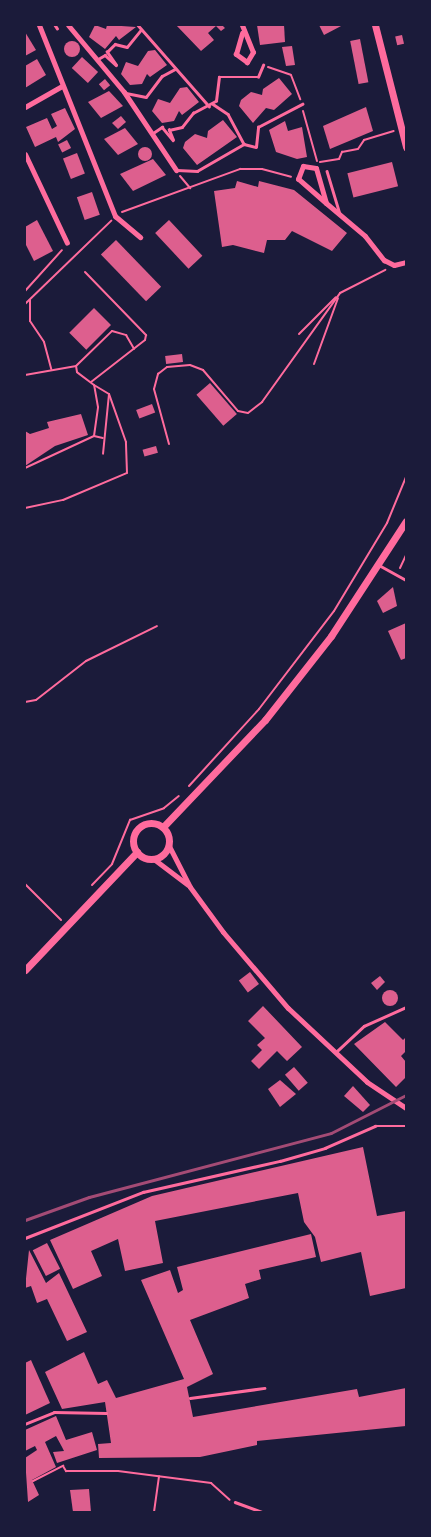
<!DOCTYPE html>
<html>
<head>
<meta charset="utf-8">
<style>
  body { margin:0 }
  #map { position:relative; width:431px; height:1537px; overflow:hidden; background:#1b1b3a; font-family:"Fira Sans",sans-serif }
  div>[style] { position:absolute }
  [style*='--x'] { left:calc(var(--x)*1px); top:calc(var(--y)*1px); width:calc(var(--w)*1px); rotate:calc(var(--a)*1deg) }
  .building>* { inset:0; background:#dd5f8e; transform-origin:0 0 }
  .round { border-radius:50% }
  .path>* { height:2px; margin:-1px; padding:0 1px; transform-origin:1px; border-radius:1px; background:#ff6b9d }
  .service>* { height:2.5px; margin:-1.25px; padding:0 1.25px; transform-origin:1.25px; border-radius:1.25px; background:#ff6b9d }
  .minor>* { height:5px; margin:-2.5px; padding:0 2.5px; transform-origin:2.5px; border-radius:2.5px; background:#ff6b9d }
  .secondary>* { height:7px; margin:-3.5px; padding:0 3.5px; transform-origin:3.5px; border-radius:3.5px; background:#ff6b9d }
  .secondary>.ring { margin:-3.5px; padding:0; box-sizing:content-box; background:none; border:7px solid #ff6b9d; border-radius:50% }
  .rail>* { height:3px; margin:-1.5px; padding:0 1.5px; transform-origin:1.5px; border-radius:1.5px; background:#a44b75 }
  span { translate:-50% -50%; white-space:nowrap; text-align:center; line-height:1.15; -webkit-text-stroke:4px #1b1b3a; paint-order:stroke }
  .frame { position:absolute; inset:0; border:26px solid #1b1b3a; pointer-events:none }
</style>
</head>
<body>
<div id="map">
  <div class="building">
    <i style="clip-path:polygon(95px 25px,106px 29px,107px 25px,136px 27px,119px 40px,116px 36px,105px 49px,89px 37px)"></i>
    <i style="clip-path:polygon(176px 25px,222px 25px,225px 28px,221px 31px,216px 26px,208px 33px,214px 40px,201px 51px)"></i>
    <i style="clip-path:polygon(257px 25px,284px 25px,285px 42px,260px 45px)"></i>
    <i style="clip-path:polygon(319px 25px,343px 25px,324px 35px)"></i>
    <i style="clip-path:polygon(25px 32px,36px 50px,25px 56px)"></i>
    <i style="left:402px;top:35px;width:9px;height:7px;rotate:77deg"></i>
    <i style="left:360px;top:39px;width:44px;height:10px;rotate:79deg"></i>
    <i class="round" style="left:64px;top:41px;width:16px;height:16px"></i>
    <i style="clip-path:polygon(292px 46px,295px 65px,286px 66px,282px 47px)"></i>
    <i style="clip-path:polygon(155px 50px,167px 65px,150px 77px,147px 74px,142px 84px,130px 85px,121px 74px,126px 62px,138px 66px,148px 51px)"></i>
    <i style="left:82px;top:57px;width:22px;height:15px;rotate:43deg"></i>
    <i style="clip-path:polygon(37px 59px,46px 75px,25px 88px,25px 66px)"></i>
    <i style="clip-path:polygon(279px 78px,292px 94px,274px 110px,266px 108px,253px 123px,239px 106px,241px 100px,251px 92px,262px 95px,263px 89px)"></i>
    <i style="left:105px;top:79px;width:8px;height:8px;rotate:50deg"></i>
    <i style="clip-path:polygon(187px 87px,199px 102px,182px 115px,179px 111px,174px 121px,162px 123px,152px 111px,158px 99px,170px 103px,180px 88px)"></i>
    <i style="clip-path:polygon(109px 91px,123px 106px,101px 118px,88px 102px)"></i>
    <i style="clip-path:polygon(366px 107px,373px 131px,330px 149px,323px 126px)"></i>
    <i style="clip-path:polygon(65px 108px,75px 129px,58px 142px,56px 137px,35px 147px,26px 127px,47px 118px,52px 129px,57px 126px,51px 114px)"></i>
    <i style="clip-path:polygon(121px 116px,126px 122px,118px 129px,112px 123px)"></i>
    <i style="clip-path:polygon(223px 120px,237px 137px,197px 165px,183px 148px,185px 142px,195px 134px,207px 138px,208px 131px)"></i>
    <i style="clip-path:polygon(285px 121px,288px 131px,302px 127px,307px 157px,297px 159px,276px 152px,269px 130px)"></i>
    <i style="clip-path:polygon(125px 128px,138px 144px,118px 155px,104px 139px)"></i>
    <i style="left:67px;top:140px;width:9px;height:10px;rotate:63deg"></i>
    <i class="round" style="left:138px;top:147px;width:14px;height:14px"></i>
    <i style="left:77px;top:153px;width:22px;height:15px;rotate:69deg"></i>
    <i style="clip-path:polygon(153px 159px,166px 175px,133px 191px,120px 174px)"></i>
    <i style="left:392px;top:162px;width:25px;height:46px;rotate:76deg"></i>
    <i style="clip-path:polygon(237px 181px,258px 187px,259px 181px,294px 190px,347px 233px,332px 251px,292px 231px,285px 240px,267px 240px,264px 253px,233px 245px,222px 247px,214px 191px,235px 188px)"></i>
    <i style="left:92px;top:192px;width:24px;height:16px;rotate:71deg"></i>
    <i style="clip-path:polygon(37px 220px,53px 251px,34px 261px,25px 243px,25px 227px)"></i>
    <i style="left:169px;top:220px;width:49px;height:19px;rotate:47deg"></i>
    <i style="left:116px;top:240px;width:65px;height:21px;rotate:46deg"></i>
    <i style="left:94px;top:308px;width:24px;height:35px;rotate:45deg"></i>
    <i style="left:182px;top:354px;width:8px;height:17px;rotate:83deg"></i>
    <i style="left:210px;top:383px;width:41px;height:18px;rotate:49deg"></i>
    <i style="left:152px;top:404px;width:9px;height:17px;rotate:69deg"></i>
    <i style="clip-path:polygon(81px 414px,88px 435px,55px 446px,25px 466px,25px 431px,30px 434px,49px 428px,47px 422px)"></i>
    <i style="left:156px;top:446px;width:7px;height:14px;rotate:74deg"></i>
    <i style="clip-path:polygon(393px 587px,397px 606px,383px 613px,377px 601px)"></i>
    <i style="clip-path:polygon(406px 623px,406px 658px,401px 660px,388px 631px)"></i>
    <i style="left:250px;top:972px;width:15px;height:14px;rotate:53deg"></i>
    <i style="clip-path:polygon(380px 976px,385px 982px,377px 990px,371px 983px)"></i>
    <i class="round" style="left:382px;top:990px;width:16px;height:16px"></i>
    <i style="clip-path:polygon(263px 1006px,302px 1047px,287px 1061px,277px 1051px,259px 1069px,251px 1061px,262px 1050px,257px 1045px,265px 1038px,248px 1021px)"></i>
    <i style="clip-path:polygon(385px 1022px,403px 1040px,406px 1037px,406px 1051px,401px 1056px,406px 1062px,406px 1077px,396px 1087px,354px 1044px)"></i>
    <i style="left:294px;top:1067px;width:21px;height:12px;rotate:49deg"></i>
    <i style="clip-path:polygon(280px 1080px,296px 1094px,280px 1107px,268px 1089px)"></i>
    <i style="clip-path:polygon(353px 1086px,370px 1105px,363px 1112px,344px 1096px)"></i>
    <i style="clip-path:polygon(363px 1147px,377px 1216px,406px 1211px,406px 1288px,370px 1296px,361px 1252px,321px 1262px,315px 1237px,304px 1222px,298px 1193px,155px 1221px,163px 1263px,125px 1271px,118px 1239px,91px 1251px,102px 1276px,73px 1289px,50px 1240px,152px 1196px)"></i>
    <i style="clip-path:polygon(311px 1234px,316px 1257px,259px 1270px,261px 1279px,245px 1284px,249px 1298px,190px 1320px,213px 1374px,187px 1387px,193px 1417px,357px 1389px,359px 1397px,406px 1388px,406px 1426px,257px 1441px,257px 1445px,200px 1457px,99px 1458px,98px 1444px,111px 1443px,105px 1402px,62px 1409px,45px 1372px,84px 1352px,98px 1384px,107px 1380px,116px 1398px,184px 1379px,141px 1280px,170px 1270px,178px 1293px,183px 1290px,177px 1267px)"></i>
    <i style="left:47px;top:1243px;width:29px;height:16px;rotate:63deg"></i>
    <i style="clip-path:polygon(29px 1250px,46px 1283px,59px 1273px,87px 1332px,67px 1341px,47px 1299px,37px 1303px,31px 1286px,25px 1288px)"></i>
    <i style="clip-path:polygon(31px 1360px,50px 1403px,25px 1415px,25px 1363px)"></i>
    <i style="clip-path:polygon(56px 1416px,66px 1440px,92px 1432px,97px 1450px,57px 1463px,53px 1452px,64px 1451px,62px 1447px,56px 1436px,45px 1442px,56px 1467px,32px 1480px,39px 1495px,28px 1502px,25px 1458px,37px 1450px,35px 1446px,25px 1451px,25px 1430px)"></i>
    <i style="clip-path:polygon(89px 1489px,91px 1512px,73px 1512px,70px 1490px)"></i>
  </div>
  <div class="path">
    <i style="--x:268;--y:67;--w:24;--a:19"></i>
    <i style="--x:291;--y:75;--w:26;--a:69"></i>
    <i style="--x:303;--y:111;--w:52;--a:74.4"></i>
    <i style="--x:320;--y:162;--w:19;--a:-9"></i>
    <i style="--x:339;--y:159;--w:8;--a:-67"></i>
    <i style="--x:342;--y:152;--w:16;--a:-11"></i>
    <i style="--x:358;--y:149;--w:11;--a:-56"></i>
    <i style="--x:364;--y:140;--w:31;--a:-17"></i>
    <i style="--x:180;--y:176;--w:16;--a:50"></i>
    <i style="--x:122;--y:212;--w:126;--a:-20"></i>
    <i style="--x:240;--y:169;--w:22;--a:0"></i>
    <i style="--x:262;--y:169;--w:30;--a:15"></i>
    <i style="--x:85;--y:272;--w:88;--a:45.9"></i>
    <i style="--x:146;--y:335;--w:5;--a:101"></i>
    <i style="--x:145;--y:340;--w:68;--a:142.1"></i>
    <i style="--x:25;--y:291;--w:55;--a:-47.9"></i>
    <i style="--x:30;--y:300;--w:21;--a:90"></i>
    <i style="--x:30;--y:321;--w:25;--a:56"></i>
    <i style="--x:44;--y:342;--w:28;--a:75"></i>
    <i style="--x:25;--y:304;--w:120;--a:-44"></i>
    <i style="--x:299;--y:334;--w:52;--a:-45"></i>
    <i style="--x:314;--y:364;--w:70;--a:-70"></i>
    <i style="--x:25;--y:375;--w:52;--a:-10"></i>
    <i style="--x:94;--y:385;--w:17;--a:31"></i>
    <i style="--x:109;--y:394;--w:60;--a:95.7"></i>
    <i style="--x:94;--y:436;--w:9;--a:13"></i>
    <i style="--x:169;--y:444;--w:57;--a:-105.3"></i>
    <i style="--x:154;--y:389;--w:16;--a:-75"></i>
    <i style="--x:158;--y:374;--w:11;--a:-38"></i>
    <i style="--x:167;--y:367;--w:23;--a:-5"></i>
    <i style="--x:190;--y:365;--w:14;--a:21"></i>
    <i style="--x:203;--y:370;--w:54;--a:49.5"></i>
    <i style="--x:238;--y:411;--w:10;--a:11"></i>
    <i style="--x:248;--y:413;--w:18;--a:-38"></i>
    <i style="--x:262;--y:402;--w:134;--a:-54.4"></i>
    <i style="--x:340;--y:293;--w:51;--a:-27.1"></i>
    <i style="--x:25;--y:468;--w:76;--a:-24.9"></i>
    <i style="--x:94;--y:436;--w:29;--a:-82"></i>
    <i style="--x:98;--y:407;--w:22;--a:-100"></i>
    <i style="--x:94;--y:385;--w:21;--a:-143"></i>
    <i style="--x:77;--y:372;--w:6;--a:-99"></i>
    <i style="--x:76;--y:366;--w:50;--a:-44.2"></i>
    <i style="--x:112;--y:331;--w:15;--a:16"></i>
    <i style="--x:126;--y:335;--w:16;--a:60"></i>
    <i style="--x:25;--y:508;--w:39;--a:-12"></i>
    <i style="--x:63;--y:500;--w:69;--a:-22.9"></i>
    <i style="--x:127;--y:473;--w:31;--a:-92"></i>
    <i style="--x:126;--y:442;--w:51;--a:-109.5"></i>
    <i style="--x:400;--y:568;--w:14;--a:-65"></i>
    <i style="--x:25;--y:702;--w:11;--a:-10"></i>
    <i style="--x:36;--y:700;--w:63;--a:-38"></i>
    <i style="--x:86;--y:661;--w:79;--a:-26.2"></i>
    <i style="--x:189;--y:786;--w:104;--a:-47.7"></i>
    <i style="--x:259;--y:709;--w:123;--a:-52.6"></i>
    <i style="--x:334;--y:611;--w:103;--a:-58.9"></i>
    <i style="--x:387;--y:523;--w:50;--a:-67.6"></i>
    <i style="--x:25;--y:884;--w:51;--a:45"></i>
    <i style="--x:92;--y:885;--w:29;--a:-46"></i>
    <i style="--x:112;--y:864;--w:48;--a:-67.8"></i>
    <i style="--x:130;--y:820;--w:36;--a:-19"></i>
    <i style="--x:164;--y:808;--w:19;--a:-39"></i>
    <i style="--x:33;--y:1481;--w:34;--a:-27"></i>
    <i style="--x:63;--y:1466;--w:6;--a:59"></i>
    <i style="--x:66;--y:1471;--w:52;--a:0"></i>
    <i style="--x:118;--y:1471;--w:94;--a:7.4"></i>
    <i style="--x:211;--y:1483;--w:25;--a:42"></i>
    <i style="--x:154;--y:1512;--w:36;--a:-82"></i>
  </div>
  <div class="service">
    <i style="--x:55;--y:25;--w:4;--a:56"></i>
    <i style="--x:138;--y:25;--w:108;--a:48.8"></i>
    <i style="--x:98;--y:59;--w:8;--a:-30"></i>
    <i style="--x:105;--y:55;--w:15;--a:42"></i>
    <i style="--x:116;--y:65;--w:16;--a:-125"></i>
    <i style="--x:107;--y:52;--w:11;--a:-45"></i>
    <i style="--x:115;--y:44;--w:12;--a:14"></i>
    <i style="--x:127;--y:47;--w:22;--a:-51"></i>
    <i style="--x:126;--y:93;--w:20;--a:11"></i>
    <i style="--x:146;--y:97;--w:26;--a:-53"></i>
    <i style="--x:162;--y:76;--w:15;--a:-28"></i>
    <i style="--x:213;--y:104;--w:18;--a:34"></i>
    <i style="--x:228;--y:114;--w:34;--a:62"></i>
    <i style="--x:244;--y:144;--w:12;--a:14"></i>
    <i style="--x:256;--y:147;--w:20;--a:-84"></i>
    <i style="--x:258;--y:127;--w:50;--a:-27.6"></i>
    <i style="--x:153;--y:133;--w:11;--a:-34"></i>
    <i style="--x:162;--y:127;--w:17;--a:50"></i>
    <i style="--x:173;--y:140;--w:11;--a:-112"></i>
    <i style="--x:169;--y:130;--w:13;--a:-13"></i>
    <i style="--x:182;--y:127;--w:18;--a:-52"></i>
    <i style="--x:193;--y:113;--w:26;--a:-28"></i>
    <i style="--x:216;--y:101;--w:24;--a:-83"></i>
    <i style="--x:219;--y:77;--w:39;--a:0"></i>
    <i style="--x:258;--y:77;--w:13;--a:-67"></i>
    <i style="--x:177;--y:170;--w:20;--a:3"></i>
    <i style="--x:197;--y:171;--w:54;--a:-29.9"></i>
    <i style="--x:327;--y:171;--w:45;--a:73.2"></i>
    <i style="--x:379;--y:565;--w:31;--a:29"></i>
    <i style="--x:336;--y:1052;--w:38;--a:-43"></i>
    <i style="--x:364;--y:1026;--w:46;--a:-24.3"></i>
    <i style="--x:25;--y:1238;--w:127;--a:-21.3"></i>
    <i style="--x:143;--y:1192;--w:140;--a:-12.8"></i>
    <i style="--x:280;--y:1161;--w:47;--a:-16.1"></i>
    <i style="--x:325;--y:1148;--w:55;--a:-23.7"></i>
    <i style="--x:375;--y:1126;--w:31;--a:0"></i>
    <i style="--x:190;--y:1398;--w:75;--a:-7.7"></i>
    <i style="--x:25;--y:1424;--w:31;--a:-22"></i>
    <i style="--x:54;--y:1412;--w:52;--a:1.1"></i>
    <i style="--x:235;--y:1502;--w:29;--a:20"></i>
  </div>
  <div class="minor">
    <i style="--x:39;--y:25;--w:206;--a:68.3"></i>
    <i style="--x:115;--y:216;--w:33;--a:40"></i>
    <i style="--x:68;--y:25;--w:87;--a:50.1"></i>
    <i style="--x:124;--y:92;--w:94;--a:56.3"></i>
    <i style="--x:242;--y:25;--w:29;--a:68"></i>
    <i style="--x:253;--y:52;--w:12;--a:121"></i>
    <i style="--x:247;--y:62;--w:14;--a:-144"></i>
    <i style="--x:236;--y:54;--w:22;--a:-74"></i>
    <i style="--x:25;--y:107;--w:43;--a:-29.6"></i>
    <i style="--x:25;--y:154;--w:98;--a:64.7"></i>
    <i style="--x:326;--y:203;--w:37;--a:-139"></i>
    <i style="--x:298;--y:179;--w:14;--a:-69"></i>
    <i style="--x:303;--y:166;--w:13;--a:9"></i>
    <i style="--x:316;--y:168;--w:36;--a:74"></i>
    <i style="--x:326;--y:203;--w:51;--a:40.2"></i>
    <i style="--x:365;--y:236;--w:31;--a:52"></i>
    <i style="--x:384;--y:260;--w:11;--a:27"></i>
    <i style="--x:394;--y:265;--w:12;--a:-14"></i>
    <i style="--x:169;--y:846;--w:46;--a:62.9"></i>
    <i style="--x:190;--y:887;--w:56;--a:53.7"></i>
    <i style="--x:223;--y:932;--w:100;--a:49.5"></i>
    <i style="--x:288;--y:1008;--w:108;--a:43.1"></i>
    <i style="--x:367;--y:1082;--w:47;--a:33.7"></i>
    <i style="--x:155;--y:860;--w:41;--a:37.1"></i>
  </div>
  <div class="secondary">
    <i style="--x:375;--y:25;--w:126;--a:75.7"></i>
    <i class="ring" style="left:133px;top:823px;width:29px;height:29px"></i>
    <i style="--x:163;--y:827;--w:148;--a:-46.4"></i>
    <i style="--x:265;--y:720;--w:107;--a:-51.8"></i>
    <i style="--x:331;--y:636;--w:137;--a:-56.9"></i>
    <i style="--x:25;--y:970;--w:163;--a:-46.5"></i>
  </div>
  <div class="rail">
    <i style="--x:25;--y:1220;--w:68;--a:-19.8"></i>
    <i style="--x:89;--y:1197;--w:250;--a:-14.8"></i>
    <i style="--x:331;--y:1133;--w:84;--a:-26.9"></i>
  </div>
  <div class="frame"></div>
</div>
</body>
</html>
